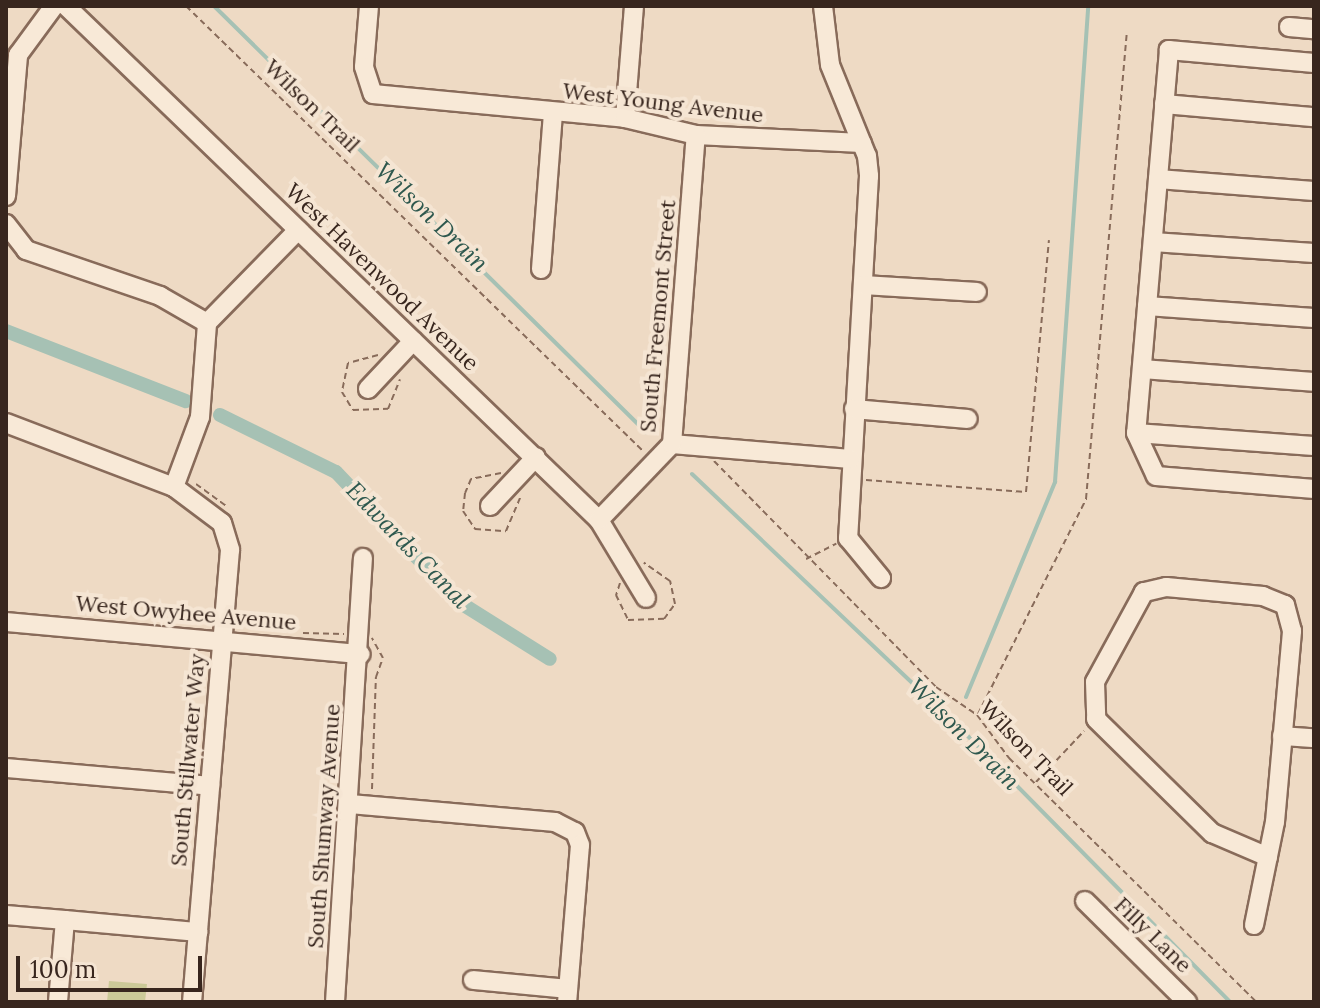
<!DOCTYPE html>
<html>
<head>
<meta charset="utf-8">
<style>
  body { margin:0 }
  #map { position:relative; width:1320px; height:1008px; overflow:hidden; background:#eedac4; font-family:Lora,serif }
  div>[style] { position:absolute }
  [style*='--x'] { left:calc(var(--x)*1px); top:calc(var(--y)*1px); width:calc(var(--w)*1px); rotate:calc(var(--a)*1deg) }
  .green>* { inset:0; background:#ccc998 }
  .stream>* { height:4px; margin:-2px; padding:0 2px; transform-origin:2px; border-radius:2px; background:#a6c1b4 }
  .canal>* { height:14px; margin:-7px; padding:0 7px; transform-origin:7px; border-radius:7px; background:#a6c1b4 }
  .path>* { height:2px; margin-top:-1px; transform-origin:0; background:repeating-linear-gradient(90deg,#886b5a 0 6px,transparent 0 10px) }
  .roads { filter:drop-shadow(2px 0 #886b5a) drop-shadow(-2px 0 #886b5a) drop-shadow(0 2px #886b5a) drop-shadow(0 -2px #886b5a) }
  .minor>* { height:18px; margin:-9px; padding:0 9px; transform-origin:9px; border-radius:9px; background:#f8e9d7 }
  span { translate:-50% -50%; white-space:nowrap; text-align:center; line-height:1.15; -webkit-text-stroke:8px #f5e5d3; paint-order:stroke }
  .street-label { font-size:22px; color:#38261e }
  .water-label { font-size:24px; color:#2e584e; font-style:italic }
  .frame { position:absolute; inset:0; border:8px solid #38261e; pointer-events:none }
  .scale { position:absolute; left:16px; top:956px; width:186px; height:36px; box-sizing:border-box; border:4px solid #38261e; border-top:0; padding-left:10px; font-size:24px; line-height:28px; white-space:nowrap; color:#38261e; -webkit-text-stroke:6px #f5e5d3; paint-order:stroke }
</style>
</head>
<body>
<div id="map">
  <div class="green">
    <i style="clip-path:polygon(109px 981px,147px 984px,145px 1002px,107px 1002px)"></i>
  </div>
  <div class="stream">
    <i style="--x:214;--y:6;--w:607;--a:44.6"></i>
    <i style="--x:692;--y:474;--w:368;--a:43.5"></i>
    <i style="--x:959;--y:727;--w:386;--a:45.4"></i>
    <i style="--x:966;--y:697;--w:233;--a:-67.5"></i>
    <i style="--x:1055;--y:482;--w:477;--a:-86"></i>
  </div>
  <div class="canal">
    <i style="--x:6;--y:331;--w:193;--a:21.3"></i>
    <i style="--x:220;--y:415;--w:129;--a:26.2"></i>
    <i style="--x:336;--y:472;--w:179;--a:46.6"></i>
    <i style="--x:459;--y:602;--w:107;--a:32.1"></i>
  </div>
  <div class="path">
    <i style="--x:186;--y:6;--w:639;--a:44.24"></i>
    <i style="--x:378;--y:355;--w:31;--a:165"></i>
    <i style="--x:348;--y:363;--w:30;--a:102"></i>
    <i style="--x:342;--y:392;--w:21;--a:59"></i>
    <i style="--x:353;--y:410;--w:35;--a:-2"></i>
    <i style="--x:388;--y:409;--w:32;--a:-68"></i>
    <i style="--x:714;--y:461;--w:317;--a:45.5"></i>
    <i style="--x:936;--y:687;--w:50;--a:34.3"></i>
    <i style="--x:977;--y:715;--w:54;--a:53.3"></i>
    <i style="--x:1009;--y:758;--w:347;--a:44.6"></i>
    <i style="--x:501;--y:473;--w:31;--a:169"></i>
    <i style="--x:471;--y:479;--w:15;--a:113"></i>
    <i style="--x:465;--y:493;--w:18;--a:96"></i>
    <i style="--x:463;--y:511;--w:22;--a:56"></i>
    <i style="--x:475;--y:529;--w:31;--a:4"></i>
    <i style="--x:506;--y:531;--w:36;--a:-67"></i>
    <i style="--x:866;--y:480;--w:160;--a:4.3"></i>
    <i style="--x:1026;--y:492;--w:253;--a:-84.8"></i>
    <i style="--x:196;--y:484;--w:37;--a:36"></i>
    <i style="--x:806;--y:559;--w:34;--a:-27"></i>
    <i style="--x:620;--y:583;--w:13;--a:108"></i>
    <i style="--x:616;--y:595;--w:28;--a:64"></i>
    <i style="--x:628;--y:620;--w:36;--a:-2"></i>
    <i style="--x:664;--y:619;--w:19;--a:-54"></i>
    <i style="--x:675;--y:604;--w:24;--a:-102"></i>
    <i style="--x:670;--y:581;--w:32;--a:-145"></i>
    <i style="--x:303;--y:633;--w:41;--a:1.4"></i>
    <i style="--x:978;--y:714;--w:241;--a:-63.3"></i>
    <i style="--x:1086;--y:499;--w:468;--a:-85"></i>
    <i style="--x:1036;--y:782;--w:70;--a:-46.7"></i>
    <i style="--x:372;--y:789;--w:112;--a:-88"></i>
    <i style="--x:376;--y:677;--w:20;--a:-70"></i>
    <i style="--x:383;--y:658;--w:23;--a:-119"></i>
  </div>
  <div class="roads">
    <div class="minor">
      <i style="--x:66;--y:6;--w:740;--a:43.96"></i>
      <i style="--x:599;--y:520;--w:91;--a:58.9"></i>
      <i style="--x:369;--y:6;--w:61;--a:94.7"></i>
      <i style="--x:364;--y:67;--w:28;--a:72"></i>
      <i style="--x:373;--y:94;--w:253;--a:5.4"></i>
      <i style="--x:625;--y:118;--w:73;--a:13.5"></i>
      <i style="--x:696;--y:135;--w:166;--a:2.8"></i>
      <i style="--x:823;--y:6;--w:59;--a:83.2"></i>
      <i style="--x:830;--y:65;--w:98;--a:67.9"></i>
      <i style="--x:867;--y:156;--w:20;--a:84"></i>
      <i style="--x:869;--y:176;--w:363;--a:93.3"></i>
      <i style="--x:848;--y:538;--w:52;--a:50.5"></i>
      <i style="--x:1289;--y:27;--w:25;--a:5"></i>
      <i style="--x:1314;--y:63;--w:146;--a:-174.9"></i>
      <i style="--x:1169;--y:50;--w:384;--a:94.9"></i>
      <i style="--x:1136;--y:433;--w:47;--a:65.1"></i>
      <i style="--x:1156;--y:476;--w:159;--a:4.7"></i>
      <i style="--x:1164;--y:104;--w:151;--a:5"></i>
      <i style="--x:625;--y:118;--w:112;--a:-85.4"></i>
      <i style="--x:1158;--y:179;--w:156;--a:4.4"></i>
      <i style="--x:6;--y:196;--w:142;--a:-85.1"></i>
      <i style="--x:18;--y:55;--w:61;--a:-53.7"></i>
      <i style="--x:6;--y:224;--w:33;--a:52"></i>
      <i style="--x:26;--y:250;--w:142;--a:18.9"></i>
      <i style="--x:160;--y:296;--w:54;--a:29.9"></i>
      <i style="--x:1153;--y:242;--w:161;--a:3.9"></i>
      <i style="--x:541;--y:269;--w:156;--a:-85.6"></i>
      <i style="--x:864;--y:285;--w:113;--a:3.5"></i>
      <i style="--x:1147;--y:306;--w:167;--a:4.1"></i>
      <i style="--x:1142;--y:369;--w:172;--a:4.3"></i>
      <i style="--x:368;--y:389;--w:66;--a:-46.8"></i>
      <i style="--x:854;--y:409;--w:114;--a:5"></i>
      <i style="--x:6;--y:423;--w:180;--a:20.9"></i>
      <i style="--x:174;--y:487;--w:60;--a:36.9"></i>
      <i style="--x:222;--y:523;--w:28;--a:73"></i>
      <i style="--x:230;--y:550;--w:454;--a:94.8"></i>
      <i style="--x:1136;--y:433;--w:178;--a:4.2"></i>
      <i style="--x:672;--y:444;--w:179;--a:4.8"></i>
      <i style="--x:174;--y:487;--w:75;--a:-69.6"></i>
      <i style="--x:200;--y:417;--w:94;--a:-85.7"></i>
      <i style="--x:207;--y:323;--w:130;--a:-45.6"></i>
      <i style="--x:490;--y:506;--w:67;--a:-46.8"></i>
      <i style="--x:599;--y:520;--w:105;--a:-46.2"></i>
      <i style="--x:672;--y:444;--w:310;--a:-85.6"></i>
      <i style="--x:6;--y:622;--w:356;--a:5.2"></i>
      <i style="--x:1282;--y:736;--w:32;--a:4"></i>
      <i style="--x:6;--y:768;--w:205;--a:5"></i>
      <i style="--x:350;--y:804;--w:206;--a:5"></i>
      <i style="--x:555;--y:822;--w:22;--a:27"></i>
      <i style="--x:575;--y:832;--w:14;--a:69"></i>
      <i style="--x:580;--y:845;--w:158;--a:94.7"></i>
      <i style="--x:1085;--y:901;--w:144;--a:44.7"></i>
      <i style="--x:6;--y:915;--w:59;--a:4.8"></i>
      <i style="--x:65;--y:920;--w:82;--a:94.9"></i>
      <i style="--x:65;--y:920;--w:134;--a:5.2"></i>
      <i style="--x:1254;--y:925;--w:105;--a:-78.5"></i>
      <i style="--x:1275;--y:822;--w:192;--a:-84.9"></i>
      <i style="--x:1292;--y:631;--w:27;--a:-105"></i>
      <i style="--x:1285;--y:605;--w:24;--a:-158"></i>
      <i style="--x:1263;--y:596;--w:97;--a:-174.7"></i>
      <i style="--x:1166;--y:587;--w:23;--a:167"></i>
      <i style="--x:1144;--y:592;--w:102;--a:118.6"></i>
      <i style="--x:1095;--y:682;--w:37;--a:88"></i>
      <i style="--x:1096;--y:719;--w:163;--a:44.5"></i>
      <i style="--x:1212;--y:833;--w:61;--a:23.2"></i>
      <i style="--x:473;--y:980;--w:95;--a:5.4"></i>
      <i style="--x:335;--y:1002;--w:445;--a:-86.4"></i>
    </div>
  </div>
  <div class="street-label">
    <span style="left:663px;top:103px;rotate:7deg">West Young Avenue</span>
    <span style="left:312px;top:106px;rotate:44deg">Wilson Trail</span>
    <span style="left:382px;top:277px;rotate:44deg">West Havenwood Avenue</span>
    <span style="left:658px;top:316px;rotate:-85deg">South Freemont Street</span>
    <span style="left:186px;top:613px;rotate:5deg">West Owyhee Avenue</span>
    <span style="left:1026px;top:748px;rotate:46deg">Wilson Trail</span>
    <span style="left:188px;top:760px;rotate:-85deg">South Stillwater Way</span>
    <span style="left:324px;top:826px;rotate:-86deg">South Shumway Avenue</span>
    <span style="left:1153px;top:935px;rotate:44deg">Filly Lane</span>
  </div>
  <div class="water-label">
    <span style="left:432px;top:217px;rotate:44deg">Wilson Drain</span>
    <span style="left:408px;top:545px;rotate:46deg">Edwards Canal</span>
    <span style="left:964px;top:734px;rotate:45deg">Wilson Drain</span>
  </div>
  <div class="frame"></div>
  <div class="scale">100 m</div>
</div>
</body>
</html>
